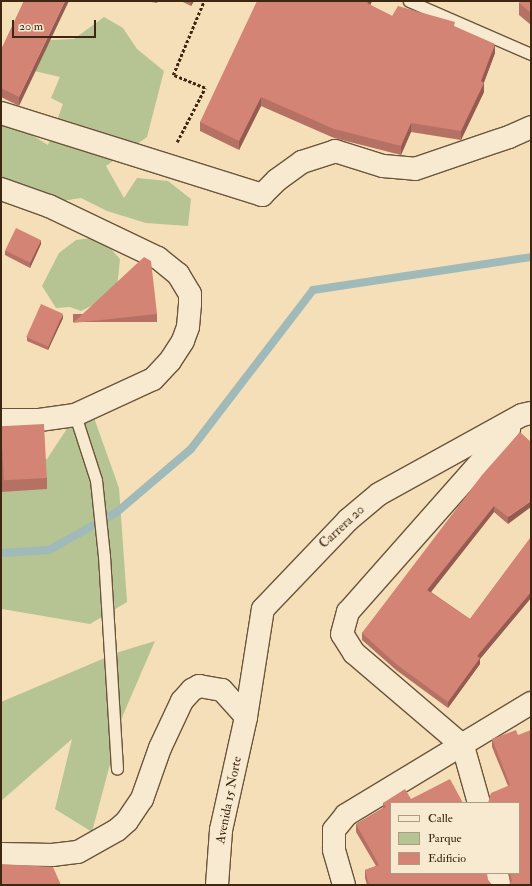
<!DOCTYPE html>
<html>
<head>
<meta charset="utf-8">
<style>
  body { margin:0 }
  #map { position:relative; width:532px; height:886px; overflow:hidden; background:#f5dfb8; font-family:"IM FELL Double Pica",serif }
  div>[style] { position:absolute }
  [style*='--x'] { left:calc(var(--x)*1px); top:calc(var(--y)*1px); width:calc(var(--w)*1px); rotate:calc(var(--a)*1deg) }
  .green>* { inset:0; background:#b6c393 }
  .stream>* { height:8px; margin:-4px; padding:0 4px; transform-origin:4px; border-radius:4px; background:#9fbab8 }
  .path>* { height:2.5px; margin-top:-1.25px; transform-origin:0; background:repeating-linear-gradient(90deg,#3d2710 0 3px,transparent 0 5px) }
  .roads { filter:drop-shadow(1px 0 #6b553a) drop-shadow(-1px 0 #6b553a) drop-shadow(0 1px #6b553a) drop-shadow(0 -1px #6b553a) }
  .service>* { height:11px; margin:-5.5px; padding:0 5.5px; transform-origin:5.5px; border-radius:5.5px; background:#f8ead1 }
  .minor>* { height:22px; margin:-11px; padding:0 11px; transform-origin:11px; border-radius:11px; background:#f8ead1 }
  .wall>* { inset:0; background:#b57264; transform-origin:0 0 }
  .shaded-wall>* { inset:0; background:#945c51 }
  .building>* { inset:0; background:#d38474; transform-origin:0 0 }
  span { translate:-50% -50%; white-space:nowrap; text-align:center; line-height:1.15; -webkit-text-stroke:3px #f8ead1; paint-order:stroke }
  .street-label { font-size:13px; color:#3d2710 }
  .frame { position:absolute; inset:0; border:2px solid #3d2710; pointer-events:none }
  .legend { position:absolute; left:390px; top:802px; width:130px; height:72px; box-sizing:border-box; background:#f8ead1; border:1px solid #ad9c84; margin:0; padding:5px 7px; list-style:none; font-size:12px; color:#3d2710 }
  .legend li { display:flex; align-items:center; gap:8px; height:20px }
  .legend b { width:20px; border:1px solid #ad9c84 }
  .scale { position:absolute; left:12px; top:20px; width:84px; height:18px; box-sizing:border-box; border:2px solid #3d2710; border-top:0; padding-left:5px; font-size:12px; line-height:14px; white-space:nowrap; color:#3d2710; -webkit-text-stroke:3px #f8ead1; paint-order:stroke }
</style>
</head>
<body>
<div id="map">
  <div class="green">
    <i style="clip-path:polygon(104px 17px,123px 28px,137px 49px,164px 71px,147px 137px,106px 166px,124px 198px,137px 178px,168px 181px,191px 199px,188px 226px,146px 223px,107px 211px,81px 198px,36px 205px,1px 194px,1px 121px,8px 120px,48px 145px,63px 104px,51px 98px,60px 77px,30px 70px,50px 40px,74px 39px)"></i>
    <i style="clip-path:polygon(100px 237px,120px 259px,117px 288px,95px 304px,81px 311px,70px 307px,56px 308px,42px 286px,59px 253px,76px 240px)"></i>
    <i style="clip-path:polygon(87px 398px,119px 488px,127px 602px,90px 624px,2px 609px,1px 457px,47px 459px)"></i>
    <i style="clip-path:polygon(155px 641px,123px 715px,92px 832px,55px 809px,72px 739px,1px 801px,1px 702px,119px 652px)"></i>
  </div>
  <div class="stream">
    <i style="--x:1;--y:553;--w:48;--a:-3.6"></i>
    <i style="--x:49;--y:550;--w:78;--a:-29.2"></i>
    <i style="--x:117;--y:512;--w:97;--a:-40.4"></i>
    <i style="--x:191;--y:449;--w:200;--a:-52.5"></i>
    <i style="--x:313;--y:290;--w:220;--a:-8.6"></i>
  </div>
  <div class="path">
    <i style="--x:177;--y:142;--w:61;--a:-62.6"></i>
    <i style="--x:205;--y:88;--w:35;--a:-158"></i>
    <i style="--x:173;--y:75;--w:80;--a:-67.3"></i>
  </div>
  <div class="roads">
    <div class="service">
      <i style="--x:409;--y:1;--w:133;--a:23.5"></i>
      <i style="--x:75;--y:415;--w:68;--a:72.1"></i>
      <i style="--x:96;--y:480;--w:76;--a:84"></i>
      <i style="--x:104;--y:556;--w:213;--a:86.5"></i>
    </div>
    <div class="minor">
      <i style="--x:1;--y:113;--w:274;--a:17.4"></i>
      <i style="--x:262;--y:195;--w:21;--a:-45"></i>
      <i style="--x:277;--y:180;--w:31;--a:-36"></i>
      <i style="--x:302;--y:162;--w:35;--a:-18"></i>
      <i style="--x:335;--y:151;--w:50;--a:17.4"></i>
      <i style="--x:383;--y:166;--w:32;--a:5"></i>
      <i style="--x:415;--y:169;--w:99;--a:-18.8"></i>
      <i style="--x:509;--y:137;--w:24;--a:-24"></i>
      <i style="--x:1;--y:189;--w:51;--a:19.5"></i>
      <i style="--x:49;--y:206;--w:121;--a:25.5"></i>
      <i style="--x:158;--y:258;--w:26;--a:39"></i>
      <i style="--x:178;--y:274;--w:23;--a:59"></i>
      <i style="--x:190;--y:294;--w:10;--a:90"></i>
      <i style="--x:190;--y:304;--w:23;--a:95"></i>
      <i style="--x:188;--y:327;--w:15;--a:110"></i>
      <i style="--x:183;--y:341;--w:24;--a:123"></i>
      <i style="--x:170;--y:361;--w:25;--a:133"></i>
      <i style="--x:153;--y:379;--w:86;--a:155.2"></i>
      <i style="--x:75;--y:415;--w:36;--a:172"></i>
      <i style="--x:39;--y:420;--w:38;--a:180"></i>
      <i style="--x:479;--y:803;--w:59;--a:-105.7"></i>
      <i style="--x:463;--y:746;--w:143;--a:-139.5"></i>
      <i style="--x:354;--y:653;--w:22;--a:-122"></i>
      <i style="--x:342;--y:634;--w:23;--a:-75"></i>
      <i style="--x:348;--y:612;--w:243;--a:-48.5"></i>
      <i style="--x:1;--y:854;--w:51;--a:1.1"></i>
      <i style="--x:52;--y:855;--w:26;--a:-7"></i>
      <i style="--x:78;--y:852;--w:45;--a:-29.4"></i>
      <i style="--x:117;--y:830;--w:13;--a:-42"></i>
      <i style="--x:127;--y:821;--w:27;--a:-56"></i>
      <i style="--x:142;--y:799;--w:54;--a:-70.6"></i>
      <i style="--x:160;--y:748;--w:52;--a:-64.9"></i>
      <i style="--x:182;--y:701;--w:15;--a:-48"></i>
      <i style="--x:192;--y:690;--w:8;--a:-30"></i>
      <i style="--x:199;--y:686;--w:23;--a:10"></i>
      <i style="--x:222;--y:690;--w:36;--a:48"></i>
      <i style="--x:497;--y:873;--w:12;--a:76"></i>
      <i style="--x:217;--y:885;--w:55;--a:-85.8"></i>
      <i style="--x:221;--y:830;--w:116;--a:-77.5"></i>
      <i style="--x:246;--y:717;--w:109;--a:-81.1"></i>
      <i style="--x:263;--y:609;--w:123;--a:-46.3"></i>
      <i style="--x:348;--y:520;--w:40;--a:-40"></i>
      <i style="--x:379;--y:494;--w:163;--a:-28.9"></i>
      <i style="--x:522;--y:415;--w:9;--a:-13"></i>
      <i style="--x:344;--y:885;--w:37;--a:-106"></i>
      <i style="--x:334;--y:849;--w:19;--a:-90"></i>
      <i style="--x:334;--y:830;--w:19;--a:-51"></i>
      <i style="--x:346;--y:815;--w:216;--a:-31.2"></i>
    </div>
  </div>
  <div class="wall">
    <i style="clip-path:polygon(24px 1px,19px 106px,1px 97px,1px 50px)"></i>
    <i style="clip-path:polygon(146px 1px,158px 1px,157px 3px)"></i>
    <i style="clip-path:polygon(181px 1px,194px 1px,191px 6px)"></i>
    <i style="clip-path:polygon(372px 1px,370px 5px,392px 16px,495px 53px,484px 82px,484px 92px,461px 140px,411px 132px,401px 155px,334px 138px,261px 106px,239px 150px,200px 131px,200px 122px)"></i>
    <i style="clip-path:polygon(531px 1px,531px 25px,519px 15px,519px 3px)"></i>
    <i style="clip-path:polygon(41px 244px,30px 268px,5px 255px,5px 251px)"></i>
    <i style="left:157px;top:314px;width:8px;height:84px;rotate:90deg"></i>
    <i style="clip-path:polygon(63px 318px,48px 350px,27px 341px,27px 337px)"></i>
    <i style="clip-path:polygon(1px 427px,47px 478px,47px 489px,1px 492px)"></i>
    <i style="clip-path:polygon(520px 432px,508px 524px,494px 512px,431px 592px,470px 619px,531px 537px,531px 598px,480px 659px,480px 664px,448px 708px,396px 670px,362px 640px,362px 633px)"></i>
    <i style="clip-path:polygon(518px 735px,531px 885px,510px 883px,508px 873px,519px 873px,508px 786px,492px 747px,492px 739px)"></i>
    <i style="clip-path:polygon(411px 799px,488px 880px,492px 885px,367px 885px,365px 878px,365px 870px,376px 866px,356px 832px,356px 824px,383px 808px,383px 803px)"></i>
  </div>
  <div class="shaded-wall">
    <i style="clip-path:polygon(65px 1px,69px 1px,19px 106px,19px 97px)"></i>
    <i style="clip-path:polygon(191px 1px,194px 1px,191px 6px)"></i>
    <i style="clip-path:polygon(368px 1px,372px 1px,367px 12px,367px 3px)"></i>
    <i style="clip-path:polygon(495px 44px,495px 53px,482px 88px,484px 83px,484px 92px,461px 140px,461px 131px)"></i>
    <i style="clip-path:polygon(261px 97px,261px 106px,239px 150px,239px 141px)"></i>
    <i style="clip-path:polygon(411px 123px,411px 132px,401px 155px,401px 146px)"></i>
    <i style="clip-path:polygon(41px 240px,41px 244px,30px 268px,30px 263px)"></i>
    <i style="clip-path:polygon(63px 314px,63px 318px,48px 350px,48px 346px)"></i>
    <i style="clip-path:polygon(531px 501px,531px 507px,508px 524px,508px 517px)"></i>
    <i style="clip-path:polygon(494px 506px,494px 512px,427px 597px,427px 590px)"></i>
    <i style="clip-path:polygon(531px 592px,531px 598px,480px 659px,480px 664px,448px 708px,448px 702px,477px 656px)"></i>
  </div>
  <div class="building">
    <i style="clip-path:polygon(24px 1px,65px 1px,19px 97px,1px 88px,1px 50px)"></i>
    <i style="clip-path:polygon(257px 1px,368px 1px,367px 3px,392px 16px,398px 6px,455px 22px,454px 26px,495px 44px,481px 81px,484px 83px,461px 131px,411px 123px,401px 146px,334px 129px,261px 97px,239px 141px,200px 122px)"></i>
    <i style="clip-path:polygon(520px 1px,531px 1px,531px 13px,519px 3px)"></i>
    <i style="left:16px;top:228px;width:28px;height:25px;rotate:26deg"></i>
    <i style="clip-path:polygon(144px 257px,151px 261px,157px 314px,73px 323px)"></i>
    <i style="left:41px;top:304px;width:24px;height:36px;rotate:24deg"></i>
    <i style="left:44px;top:424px;width:54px;height:43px;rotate:87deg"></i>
    <i style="clip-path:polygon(520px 432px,531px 442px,531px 501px,508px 517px,494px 506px,427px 590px,470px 619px,531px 537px,531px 592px,477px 656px,480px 658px,448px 702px,396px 664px,362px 633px,482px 475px)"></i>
    <i style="clip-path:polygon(516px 730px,518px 735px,531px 730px,531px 885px,508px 885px,512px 881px,510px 873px,519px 873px,519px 803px,488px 803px,491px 793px,510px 785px,492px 739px)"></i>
    <i style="clip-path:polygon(450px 779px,463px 803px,391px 803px,391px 873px,487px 873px,488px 880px,492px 885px,369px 885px,365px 870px,379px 865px,356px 824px,386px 807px,383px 803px,405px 789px,411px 799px)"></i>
    <i style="clip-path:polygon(1px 864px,53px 867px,61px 885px,1px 885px)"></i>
  </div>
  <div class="street-label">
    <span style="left:342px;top:527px;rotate:-43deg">Carrera 20</span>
    <span style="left:229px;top:800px;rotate:-79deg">Avenida 15 Norte</span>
  </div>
  <div class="frame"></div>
  <ul class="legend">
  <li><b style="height:5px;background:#f8ead1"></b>Calle</li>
  <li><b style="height:11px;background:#b6c393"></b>Parque</li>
  <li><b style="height:11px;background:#d38474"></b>Edificio</li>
  </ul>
  <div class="scale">20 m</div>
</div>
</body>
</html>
